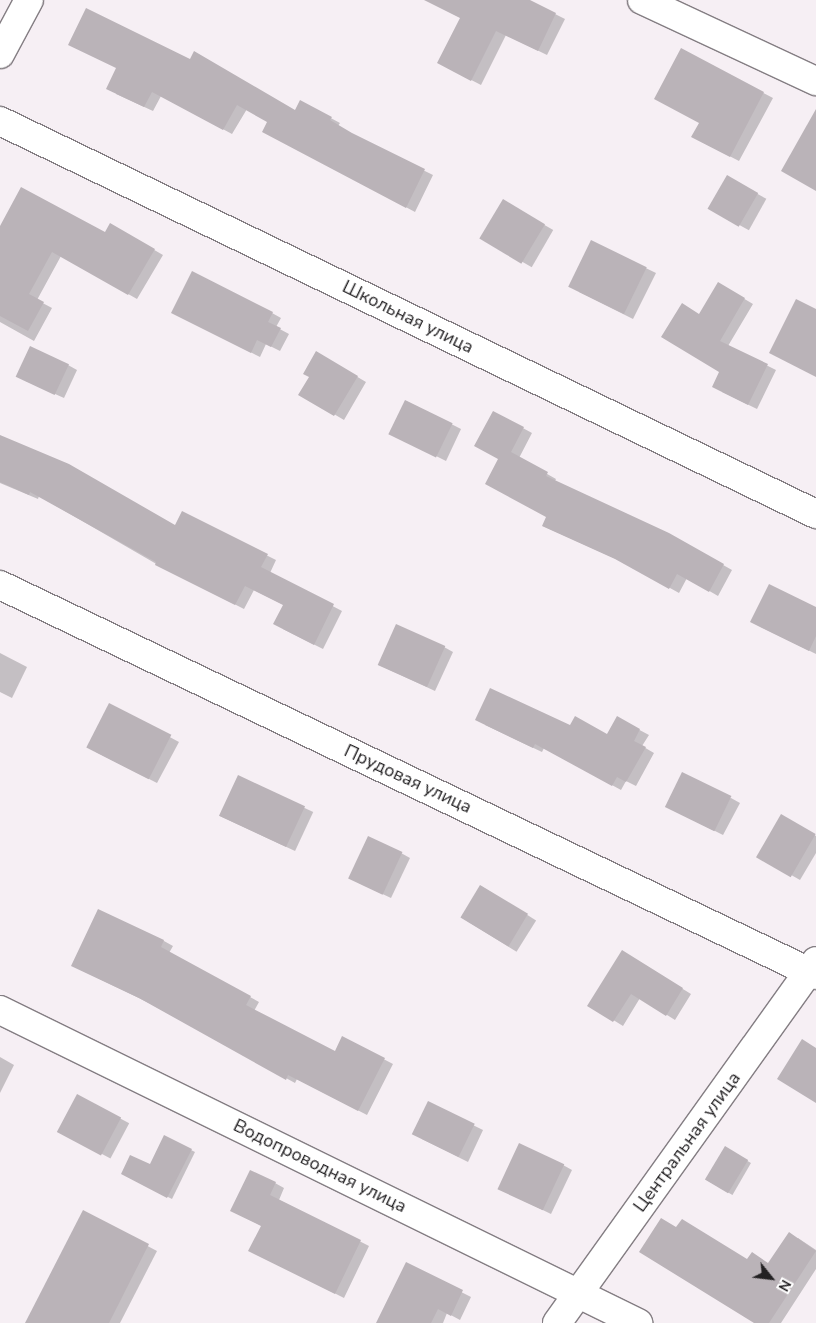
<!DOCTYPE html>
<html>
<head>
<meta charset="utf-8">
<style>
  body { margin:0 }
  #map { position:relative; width:816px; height:1323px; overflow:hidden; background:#f6eff4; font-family:"Nunito Sans",sans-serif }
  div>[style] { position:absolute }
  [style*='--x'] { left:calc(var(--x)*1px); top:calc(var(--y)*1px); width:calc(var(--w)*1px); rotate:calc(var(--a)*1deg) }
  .shadow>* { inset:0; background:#0003; transform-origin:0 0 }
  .building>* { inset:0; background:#bab3b8; transform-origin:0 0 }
  .roads { filter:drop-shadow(1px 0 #847e83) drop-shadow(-1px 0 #847e83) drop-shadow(0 1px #847e83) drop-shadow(0 -1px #847e83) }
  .street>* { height:28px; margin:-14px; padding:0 14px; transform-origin:14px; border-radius:14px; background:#fff }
  .secondary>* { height:28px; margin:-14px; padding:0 14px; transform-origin:14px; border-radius:14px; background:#fff }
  span { translate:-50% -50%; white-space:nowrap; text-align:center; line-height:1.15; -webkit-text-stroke:5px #fff; paint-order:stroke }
  .street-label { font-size:18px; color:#232123 }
  .north { position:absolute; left:746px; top:1253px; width:50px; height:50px; -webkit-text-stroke:4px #fff; paint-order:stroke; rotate:119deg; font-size:14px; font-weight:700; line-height:20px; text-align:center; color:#232123 }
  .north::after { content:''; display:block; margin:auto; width:18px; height:22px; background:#232123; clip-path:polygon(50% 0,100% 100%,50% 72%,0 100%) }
</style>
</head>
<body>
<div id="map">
  <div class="shadow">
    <i style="clip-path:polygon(426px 0,527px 0,565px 19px,547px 55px,506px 35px,481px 85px,448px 68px,461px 18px)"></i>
    <i style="clip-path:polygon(681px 50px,773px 98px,739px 161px,702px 142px,700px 123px)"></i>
    <i style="clip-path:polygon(117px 68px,295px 111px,301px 102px,340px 123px,338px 126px,354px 136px,433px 175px,415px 212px,273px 136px,269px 121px,247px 109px,232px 134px,161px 96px,153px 111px,116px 94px)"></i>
    <i style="left:727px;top:177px;width:45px;height:36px;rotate:29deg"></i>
    <i style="left:503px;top:201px;width:58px;height:43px;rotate:30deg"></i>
    <i style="clip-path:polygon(111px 225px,163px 255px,137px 299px,61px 256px,37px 300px,52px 308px,34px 341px,0 322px,0 229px,106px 234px)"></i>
    <i style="clip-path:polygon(592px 242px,656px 273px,633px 319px,579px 292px)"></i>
    <i style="clip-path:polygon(719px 284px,753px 304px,728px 346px,776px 370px,757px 409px,722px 392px,721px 371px,700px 315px)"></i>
    <i style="clip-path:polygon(272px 313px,281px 318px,276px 327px,289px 334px,280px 351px,266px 344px,260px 357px,182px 317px)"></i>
    <i style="clip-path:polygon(317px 353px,366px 382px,344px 420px,300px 394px,311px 376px)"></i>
    <i style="clip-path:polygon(68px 365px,77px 370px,64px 398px,26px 381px)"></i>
    <i style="clip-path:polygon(406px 401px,461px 429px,446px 461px,400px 438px)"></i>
    <i style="clip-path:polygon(493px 412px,532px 433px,519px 458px,556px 479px,555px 481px,668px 534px,732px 570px,718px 596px,687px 578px,679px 593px,625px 563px,543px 526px,548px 516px,500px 459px)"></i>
    <i style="clip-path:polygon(0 436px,175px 527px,182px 513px,276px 560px,270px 573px,342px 611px,323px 649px,283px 629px,284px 605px,254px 590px,244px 609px,165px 569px,39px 496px,38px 499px,0 483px)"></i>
    <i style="clip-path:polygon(816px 608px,816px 654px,761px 627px)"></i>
    <i style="clip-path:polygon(444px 647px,453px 652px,435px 691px,379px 665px)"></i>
    <i style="clip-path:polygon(0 653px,27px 667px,12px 698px,0 692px)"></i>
    <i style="clip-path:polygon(110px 705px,179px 742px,157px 783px,96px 752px)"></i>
    <i style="clip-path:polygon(617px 718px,649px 735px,642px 746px,654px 753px,636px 786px,626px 781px,621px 790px,544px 748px,542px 752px,485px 725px,571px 727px,607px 735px)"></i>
    <i style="left:238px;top:777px;width:83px;height:43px;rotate:25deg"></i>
    <i style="clip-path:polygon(731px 798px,740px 803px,723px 835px,675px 811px)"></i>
    <i style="clip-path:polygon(781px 816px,816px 836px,816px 853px,800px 880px,758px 856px)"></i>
    <i style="clip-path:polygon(401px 853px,410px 858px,391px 898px,359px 883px)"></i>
    <i style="left:481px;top:886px;width:65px;height:37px;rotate:32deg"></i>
    <i style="clip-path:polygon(98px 910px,164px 941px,173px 946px,169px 953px,259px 1002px,254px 1011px,335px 1053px,343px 1038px,393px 1064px,367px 1115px,297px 1079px,295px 1083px,149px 1003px,81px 970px)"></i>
    <i style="clip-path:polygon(631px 957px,691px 994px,675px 1020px,640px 998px,623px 1026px,589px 1005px)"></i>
    <i style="clip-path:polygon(0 1057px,14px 1065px,0 1093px)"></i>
    <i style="left:78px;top:1096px;width:58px;height:40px;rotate:28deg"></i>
    <i style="clip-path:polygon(428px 1103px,483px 1130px,468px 1162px,422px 1139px)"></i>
    <i style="left:725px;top:1148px;width:30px;height:37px;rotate:30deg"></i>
    <i style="clip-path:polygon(191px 1150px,195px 1152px,172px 1199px,126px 1176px)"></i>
    <i style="clip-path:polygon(563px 1165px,572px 1170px,551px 1214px,499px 1189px)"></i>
    <i style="clip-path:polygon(275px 1183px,284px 1188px,279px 1200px,369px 1246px,344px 1298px,259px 1255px,262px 1226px,232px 1211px)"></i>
    <i style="clip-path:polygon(83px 1212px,157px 1251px,120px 1323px,26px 1323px)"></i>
    <i style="clip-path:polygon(677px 1229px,748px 1261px,769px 1264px,798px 1238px,816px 1250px,816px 1269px,781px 1323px,756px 1323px)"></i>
    <i style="clip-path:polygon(406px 1264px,471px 1297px,460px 1320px,447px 1313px,443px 1323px,383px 1323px)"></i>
  </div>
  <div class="building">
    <i style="clip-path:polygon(424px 0,530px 0,556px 13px,538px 51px,496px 31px,471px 81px,437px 63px,460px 18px)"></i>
    <i style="clip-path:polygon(86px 8px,190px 59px,194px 51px,295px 110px,300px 100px,332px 117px,330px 120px,352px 133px,425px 169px,406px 208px,262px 132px,267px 122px,237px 105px,223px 130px,152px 92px,144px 107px,106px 89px,116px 68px,68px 45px)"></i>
    <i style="clip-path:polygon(681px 48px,764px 92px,730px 157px,691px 137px,699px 123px,654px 99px)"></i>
    <i style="clip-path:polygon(816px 109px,816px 191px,781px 171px)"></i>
    <i style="left:727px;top:175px;width:36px;height:39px;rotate:30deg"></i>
    <i style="clip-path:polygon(21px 187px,105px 232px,110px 223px,155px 249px,128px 295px,52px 252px,29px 294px,44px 302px,28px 331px,0 316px,0 226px)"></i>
    <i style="left:503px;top:199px;width:49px;height:46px;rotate:31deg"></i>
    <i style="left:591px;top:240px;width:62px;height:52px;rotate:26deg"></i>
    <i style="clip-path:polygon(192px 271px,273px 312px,268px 322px,281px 328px,271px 347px,257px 340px,251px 353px,171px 313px)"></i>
    <i style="clip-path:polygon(718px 282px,745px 298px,720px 341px,768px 364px,748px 405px,712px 387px,719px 372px,661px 337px,682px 303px,699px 314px)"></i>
    <i style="clip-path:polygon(796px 299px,816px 309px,816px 377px,769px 353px)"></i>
    <i style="left:30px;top:346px;width:43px;height:34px;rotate:25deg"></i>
    <i style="clip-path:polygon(316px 351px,358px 376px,334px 416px,298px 395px,309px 377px,303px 374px)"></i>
    <i style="left:405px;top:400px;width:53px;height:38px;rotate:26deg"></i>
    <i style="clip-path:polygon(493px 411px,524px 427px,511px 452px,548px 472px,546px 476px,669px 533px,724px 564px,709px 592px,677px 574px,669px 589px,615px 559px,542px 526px,546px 517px,485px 484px,498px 459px,474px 446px)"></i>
    <i style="clip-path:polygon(0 435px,69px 464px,175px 525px,182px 511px,268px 554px,261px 567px,334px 604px,314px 645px,273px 624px,283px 605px,245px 586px,235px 605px,155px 565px,156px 562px,30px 492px,29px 495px,0 482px)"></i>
    <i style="clip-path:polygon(769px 584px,816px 607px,816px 636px,809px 651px,750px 622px)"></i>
    <i style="left:396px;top:624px;width:54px;height:45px;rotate:24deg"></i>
    <i style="clip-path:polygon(490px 688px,570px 725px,575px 716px,607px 734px,617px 716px,640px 729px,634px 741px,646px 747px,626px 782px,617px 777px,612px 786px,535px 744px,533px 748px,475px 720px)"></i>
    <i style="left:109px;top:703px;width:70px;height:50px;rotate:27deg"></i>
    <i style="left:682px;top:772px;width:55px;height:39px;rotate:26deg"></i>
    <i style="left:238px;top:775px;width:74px;height:45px;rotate:25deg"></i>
    <i style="left:781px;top:814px;width:40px;height:50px;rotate:30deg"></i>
    <i style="left:368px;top:836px;width:38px;height:47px;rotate:25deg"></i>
    <i style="left:480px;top:885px;width:56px;height:38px;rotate:31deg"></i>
    <i style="clip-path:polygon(98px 909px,164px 940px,161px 947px,251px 996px,246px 1005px,335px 1051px,342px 1036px,385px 1058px,358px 1111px,288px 1075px,286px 1080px,139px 998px,71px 966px)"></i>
    <i style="clip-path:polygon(622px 950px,683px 988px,666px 1016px,631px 994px,613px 1022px,587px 1006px)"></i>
    <i style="clip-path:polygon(802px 1039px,816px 1048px,816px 1103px,777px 1079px)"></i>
    <i style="left:77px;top:1094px;width:50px;height:43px;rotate:28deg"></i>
    <i style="left:428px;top:1101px;width:52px;height:37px;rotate:26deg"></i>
    <i style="clip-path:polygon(164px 1135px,192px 1149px,167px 1198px,121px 1174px,130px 1155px,150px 1164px)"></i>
    <i style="left:519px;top:1143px;width:50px;height:51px;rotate:25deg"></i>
    <i style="left:725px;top:1146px;width:27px;height:39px;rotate:31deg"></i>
    <i style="clip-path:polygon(250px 1170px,276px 1182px,270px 1195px,361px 1240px,335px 1294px,248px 1251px,261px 1226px,230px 1211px)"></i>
    <i style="clip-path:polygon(83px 1210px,149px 1244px,109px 1323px,25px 1323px)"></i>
    <i style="clip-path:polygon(661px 1218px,676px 1227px,682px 1219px,747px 1259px,752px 1252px,768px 1263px,789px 1232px,816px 1251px,769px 1323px,754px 1323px,639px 1252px)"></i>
    <i style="clip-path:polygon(406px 1262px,463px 1290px,451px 1316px,438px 1309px,431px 1323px,376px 1323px)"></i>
  </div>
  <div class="roads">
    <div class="street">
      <i style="--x:642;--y:0;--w:192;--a:25"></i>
      <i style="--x:0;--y:121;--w:906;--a:25.72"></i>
      <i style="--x:0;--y:585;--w:904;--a:25.55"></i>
      <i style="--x:0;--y:1010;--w:711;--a:26.13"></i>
      <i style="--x:557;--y:1323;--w:445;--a:-54.4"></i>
    </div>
    <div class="secondary">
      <i style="--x:0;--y:54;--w:61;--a:-61.8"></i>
    </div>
  </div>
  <div class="street-label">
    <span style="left:408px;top:317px;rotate:26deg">Школьная улица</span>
    <span style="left:408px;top:779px;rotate:25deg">Прудовая улица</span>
    <span style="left:687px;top:1142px;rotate:-54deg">Центральная улица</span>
    <span style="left:320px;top:1166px;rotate:26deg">Водопроводная улица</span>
  </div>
  <div class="north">N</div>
</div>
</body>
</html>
